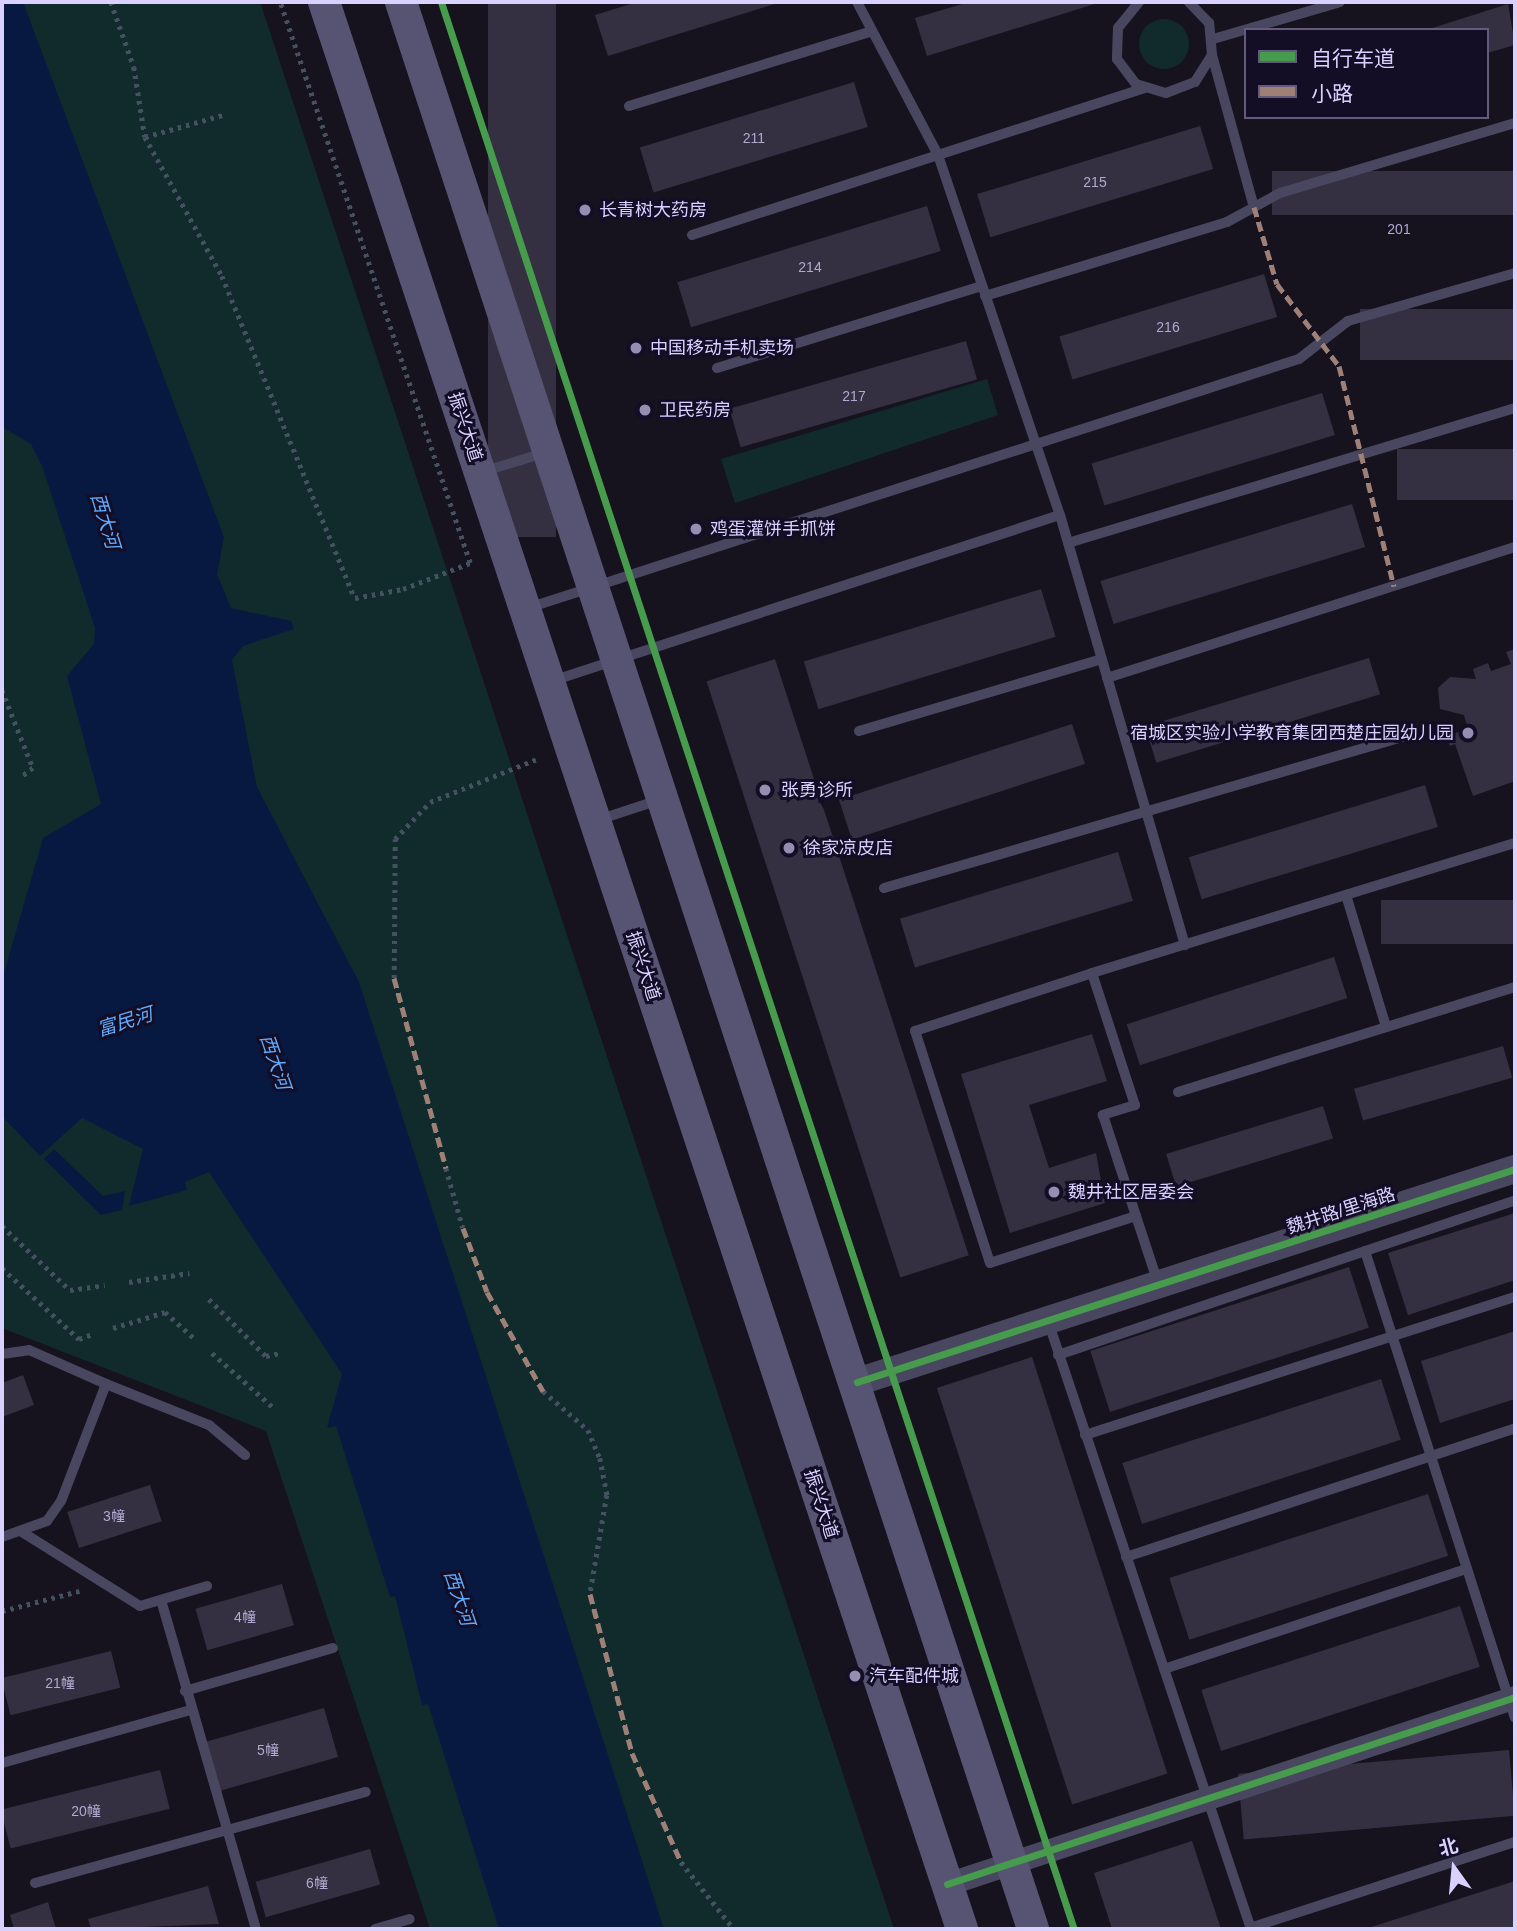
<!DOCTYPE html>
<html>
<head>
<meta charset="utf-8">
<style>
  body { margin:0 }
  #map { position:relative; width:1517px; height:1931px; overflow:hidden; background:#16131f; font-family:Helvetica,"Noto Sans SC",sans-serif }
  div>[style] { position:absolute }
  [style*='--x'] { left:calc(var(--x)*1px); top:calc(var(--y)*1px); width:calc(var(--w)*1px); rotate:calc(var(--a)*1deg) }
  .green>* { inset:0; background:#112b2d }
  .round { border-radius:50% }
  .water>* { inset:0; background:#081941 }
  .building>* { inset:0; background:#343042; transform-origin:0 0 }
  .path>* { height:4.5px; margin-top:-2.25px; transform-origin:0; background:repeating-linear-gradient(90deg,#445160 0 3.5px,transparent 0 8.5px) }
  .service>* { height:10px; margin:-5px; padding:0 5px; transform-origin:5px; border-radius:5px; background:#494760 }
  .minor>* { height:23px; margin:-11.5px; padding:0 11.5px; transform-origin:11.5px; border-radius:11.5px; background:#494760 }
  .tertiary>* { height:28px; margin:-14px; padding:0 14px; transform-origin:14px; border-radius:14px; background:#494760 }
  .secondary>* { height:32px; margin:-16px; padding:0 16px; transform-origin:16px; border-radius:16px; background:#575473 }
  .quiet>* { height:5px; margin-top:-2.5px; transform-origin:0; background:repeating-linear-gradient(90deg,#9e8076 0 10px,transparent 0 15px) }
  .cycleway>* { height:7px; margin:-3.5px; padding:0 3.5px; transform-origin:3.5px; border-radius:3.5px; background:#469c4c }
  .dots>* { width:19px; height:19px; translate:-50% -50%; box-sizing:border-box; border:4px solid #130d25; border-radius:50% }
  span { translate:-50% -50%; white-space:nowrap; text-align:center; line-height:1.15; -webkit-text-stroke:6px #130d25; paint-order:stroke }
  .number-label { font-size:14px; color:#b0a9d0 }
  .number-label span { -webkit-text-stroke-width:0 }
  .poi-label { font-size:18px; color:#d9d1ff }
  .left { translate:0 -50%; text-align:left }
  .right { translate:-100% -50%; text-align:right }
  .street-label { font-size:18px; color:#d9d1ff }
  .water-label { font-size:19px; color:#5facff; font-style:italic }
  .frame { position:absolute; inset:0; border:4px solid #d9d1ff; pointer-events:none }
  .legend { position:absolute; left:1244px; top:28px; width:245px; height:91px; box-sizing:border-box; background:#130d25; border:2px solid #625b7c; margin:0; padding:9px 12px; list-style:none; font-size:21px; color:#d9d1ff }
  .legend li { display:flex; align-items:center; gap:14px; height:35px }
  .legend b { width:35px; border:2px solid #625b7c }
  .north { position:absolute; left:1419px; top:1833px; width:70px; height:70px; -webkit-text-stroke:5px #130d25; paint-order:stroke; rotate:345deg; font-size:19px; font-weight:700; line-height:28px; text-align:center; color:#d9d1ff }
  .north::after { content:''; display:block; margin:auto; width:24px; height:32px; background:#d9d1ff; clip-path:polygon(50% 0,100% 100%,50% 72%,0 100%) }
</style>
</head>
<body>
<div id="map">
  <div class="green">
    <i style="clip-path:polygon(2px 2px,260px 2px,894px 1929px,430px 1929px,266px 1431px,2px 1328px)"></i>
    <i class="round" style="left:1139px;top:19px;width:50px;height:50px"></i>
    <i style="clip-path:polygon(987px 379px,998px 415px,735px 503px,721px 459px)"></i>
  </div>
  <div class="water">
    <i style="clip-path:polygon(2px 2px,23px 2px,224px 537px,217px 574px,231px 608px,291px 621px,294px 629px,243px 646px,232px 660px,257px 787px,359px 982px,664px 1929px,499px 1929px,428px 1704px,422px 1705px,395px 1596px,390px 1597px,336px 1426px,327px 1428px,342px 1374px,209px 1172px,185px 1182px,187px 1190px,129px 1206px,143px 1149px,82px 1118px,40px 1156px,2px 1116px,2px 980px,43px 838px,101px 804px,67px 676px,94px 644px,95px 628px,42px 466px,31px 444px,2px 427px)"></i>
    <i style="clip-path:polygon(54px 1149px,103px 1196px,125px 1191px,122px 1210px,101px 1215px,44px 1159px)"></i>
  </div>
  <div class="building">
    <i style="left:488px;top:2px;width:68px;height:535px"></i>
    <i style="clip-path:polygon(637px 2px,781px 2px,608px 56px,595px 15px)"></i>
    <i style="clip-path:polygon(969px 2px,1101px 2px,927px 56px,915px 18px)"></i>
    <i style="clip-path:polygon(1508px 4px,1515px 45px,1487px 53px,1487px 30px,1426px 30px)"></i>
    <i style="left:854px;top:82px;width:47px;height:224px;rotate:73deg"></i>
    <i style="left:1200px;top:126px;width:45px;height:233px;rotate:73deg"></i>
    <i style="left:1515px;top:171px;width:44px;height:243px;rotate:90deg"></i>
    <i style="left:927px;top:206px;width:47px;height:261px;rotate:73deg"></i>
    <i style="left:1264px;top:274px;width:45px;height:214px;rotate:73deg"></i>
    <i style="left:1515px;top:309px;width:51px;height:155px;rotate:90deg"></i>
    <i style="left:966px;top:341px;width:40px;height:246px;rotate:74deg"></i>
    <i style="left:1322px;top:393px;width:44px;height:241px;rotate:73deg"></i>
    <i style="left:1515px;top:449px;width:51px;height:118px;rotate:90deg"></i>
    <i style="left:1352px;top:504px;width:45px;height:263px;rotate:73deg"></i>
    <i style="left:1041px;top:589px;width:50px;height:248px;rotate:73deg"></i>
    <i style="clip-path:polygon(1515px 649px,1515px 781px,1473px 796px,1455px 744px,1450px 746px,1446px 736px,1468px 729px,1464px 715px,1440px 709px,1438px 688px,1450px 677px,1476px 679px,1473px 669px,1488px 663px,1491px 671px,1511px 664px,1506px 652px)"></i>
    <i style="left:1369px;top:658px;width:38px;height:234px;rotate:73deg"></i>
    <i style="left:775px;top:659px;width:627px;height:72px;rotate:72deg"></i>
    <i style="left:1072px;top:724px;width:42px;height:245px;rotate:72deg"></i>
    <i style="left:1425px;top:785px;width:44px;height:247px;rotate:73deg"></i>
    <i style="left:1118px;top:852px;width:51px;height:228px;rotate:73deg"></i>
    <i style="left:1515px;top:900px;width:44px;height:134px;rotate:90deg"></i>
    <i style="left:1334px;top:957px;width:43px;height:218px;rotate:72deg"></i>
    <i style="clip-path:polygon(1092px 1034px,1107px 1081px,1029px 1105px,1049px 1168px,1096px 1153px,1105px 1203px,1010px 1233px,961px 1074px)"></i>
    <i style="left:1503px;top:1046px;width:33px;height:155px;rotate:74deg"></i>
    <i style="left:1323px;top:1106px;width:34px;height:164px;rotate:73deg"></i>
    <i style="clip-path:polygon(1515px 1213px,1515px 1280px,1408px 1315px,1388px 1253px)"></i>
    <i style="left:1349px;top:1267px;width:64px;height:272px;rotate:72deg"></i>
    <i style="clip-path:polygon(1515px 1331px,1515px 1399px,1440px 1423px,1421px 1361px)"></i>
    <i style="left:1032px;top:1357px;width:438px;height:100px;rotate:72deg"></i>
    <i style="clip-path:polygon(23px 1375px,34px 1405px,2px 1417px,2px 1383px)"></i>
    <i style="left:1381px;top:1379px;width:64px;height:272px;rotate:72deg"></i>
    <i style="left:150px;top:1485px;width:38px;height:87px;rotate:72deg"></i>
    <i style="left:1428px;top:1494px;width:65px;height:272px;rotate:72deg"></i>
    <i style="left:282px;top:1584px;width:43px;height:90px;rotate:74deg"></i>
    <i style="left:1460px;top:1606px;width:64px;height:272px;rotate:72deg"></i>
    <i style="left:111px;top:1651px;width:38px;height:113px;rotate:76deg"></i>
    <i style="left:324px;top:1708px;width:51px;height:130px;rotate:74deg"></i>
    <i style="left:1509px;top:1750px;width:66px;height:272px;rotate:85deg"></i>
    <i style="left:160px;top:1770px;width:40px;height:164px;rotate:76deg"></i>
    <i style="clip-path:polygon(1192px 1841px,1221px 1929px,1112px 1929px,1094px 1873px)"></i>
    <i style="left:370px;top:1849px;width:37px;height:119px;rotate:74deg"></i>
    <i style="clip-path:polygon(1515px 1881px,1515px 1929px,1365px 1929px)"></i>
    <i style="clip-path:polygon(208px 1886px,219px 1924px,91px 1929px,88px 1919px)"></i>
    <i style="clip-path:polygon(48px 1902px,56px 1929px,14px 1929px,10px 1915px)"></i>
  </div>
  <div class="path">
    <i style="--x:111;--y:2;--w:69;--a:70.5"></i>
    <i style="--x:134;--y:67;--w:71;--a:81.1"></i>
    <i style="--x:145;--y:137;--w:159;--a:61"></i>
    <i style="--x:222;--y:276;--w:348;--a:67.6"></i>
    <i style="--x:355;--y:598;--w:49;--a:-10.6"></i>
    <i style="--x:403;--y:589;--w:72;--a:-21.2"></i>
    <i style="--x:470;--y:563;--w:592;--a:-108.71"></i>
    <i style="--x:145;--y:137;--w:81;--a:-15.8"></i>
    <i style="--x:2;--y:690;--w:84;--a:68.3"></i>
    <i style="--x:33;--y:768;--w:16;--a:142"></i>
    <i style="--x:394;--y:978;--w:139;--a:-89.6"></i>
    <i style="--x:395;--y:839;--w:51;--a:-46.6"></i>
    <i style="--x:430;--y:802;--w:115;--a:-21.9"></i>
    <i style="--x:446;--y:1168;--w:62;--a:74.2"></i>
    <i style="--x:2;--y:1226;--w:93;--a:43.3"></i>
    <i style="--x:70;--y:1290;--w:35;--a:-8"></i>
    <i style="--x:2;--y:1268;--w:105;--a:42.7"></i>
    <i style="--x:79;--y:1339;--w:12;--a:-20"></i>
    <i style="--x:129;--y:1282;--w:61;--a:-8.5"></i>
    <i style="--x:209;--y:1299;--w:81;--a:45"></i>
    <i style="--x:266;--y:1356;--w:14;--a:-12"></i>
    <i style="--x:113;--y:1328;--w:54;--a:-17.1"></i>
    <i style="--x:165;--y:1312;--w:40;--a:42"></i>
    <i style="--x:212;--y:1353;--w:83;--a:41.6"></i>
    <i style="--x:543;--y:1391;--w:60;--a:40.9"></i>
    <i style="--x:588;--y:1430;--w:30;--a:67"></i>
    <i style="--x:600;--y:1458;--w:38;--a:79"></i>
    <i style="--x:607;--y:1495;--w:100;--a:99.7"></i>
    <i style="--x:2;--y:1611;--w:80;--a:-14.6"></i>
    <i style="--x:681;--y:1862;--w:85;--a:51.7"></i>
  </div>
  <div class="service">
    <i style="--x:857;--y:2;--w:173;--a:62.1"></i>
    <i style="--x:938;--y:155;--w:380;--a:71.3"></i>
    <i style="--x:1060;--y:515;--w:448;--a:73.8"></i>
    <i style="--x:1139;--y:2;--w:33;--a:129"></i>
    <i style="--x:1118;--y:28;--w:31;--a:92"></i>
    <i style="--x:1117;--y:59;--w:31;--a:53"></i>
    <i style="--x:1136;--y:84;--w:31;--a:17"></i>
    <i style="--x:1166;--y:93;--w:31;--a:-21"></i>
    <i style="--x:1195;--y:82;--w:32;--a:-58"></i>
    <i style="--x:1212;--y:55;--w:32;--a:-95"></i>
    <i style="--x:1209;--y:23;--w:29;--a:-134"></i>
    <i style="--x:1213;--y:39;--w:132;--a:-16.2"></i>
    <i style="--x:1212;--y:55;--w:158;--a:74.6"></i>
    <i style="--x:629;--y:106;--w:252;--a:-17.1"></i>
    <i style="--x:692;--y:235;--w:476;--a:-18"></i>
    <i style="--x:985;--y:296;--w:253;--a:-17"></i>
    <i style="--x:1227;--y:222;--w:60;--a:-28.7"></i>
    <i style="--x:1280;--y:193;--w:245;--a:-16.6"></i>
    <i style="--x:717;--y:368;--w:277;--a:-17.2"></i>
    <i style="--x:482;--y:472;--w:68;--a:-17.1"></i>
    <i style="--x:1068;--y:543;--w:467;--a:-16.8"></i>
    <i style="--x:528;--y:608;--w:810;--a:-17.9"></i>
    <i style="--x:1299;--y:359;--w:62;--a:-37.8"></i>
    <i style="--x:1348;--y:321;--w:174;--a:-16"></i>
    <i style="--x:1107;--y:678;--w:429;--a:-17.8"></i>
    <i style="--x:552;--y:681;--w:534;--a:-18.1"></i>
    <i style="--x:859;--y:731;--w:253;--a:-16.5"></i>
    <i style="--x:598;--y:820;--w:64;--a:-18.2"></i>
    <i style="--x:884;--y:888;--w:540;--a:-16.25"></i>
    <i style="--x:1346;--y:895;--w:138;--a:73.1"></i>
    <i style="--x:1092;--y:973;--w:139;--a:72"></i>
    <i style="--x:1135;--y:1105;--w:34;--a:163"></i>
    <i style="--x:1103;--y:1115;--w:106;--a:71.9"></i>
    <i style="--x:1136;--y:1216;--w:153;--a:162.2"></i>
    <i style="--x:990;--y:1263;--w:244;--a:-107.9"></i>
    <i style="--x:915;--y:1031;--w:186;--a:-18.1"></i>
    <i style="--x:1092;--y:973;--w:443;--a:-17.1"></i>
    <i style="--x:1178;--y:1092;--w:353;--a:-17.3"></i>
    <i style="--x:1136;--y:1216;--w:71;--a:71.8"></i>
    <i style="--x:1365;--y:1251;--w:490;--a:72.2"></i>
    <i style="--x:1049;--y:1324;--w:638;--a:71.54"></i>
    <i style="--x:2;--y:1354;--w:27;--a:-8"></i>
    <i style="--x:29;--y:1350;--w:84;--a:23.8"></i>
    <i style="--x:106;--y:1384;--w:125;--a:111"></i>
    <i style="--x:61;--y:1501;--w:24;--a:125"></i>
    <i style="--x:47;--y:1521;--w:48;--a:160.4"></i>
    <i style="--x:1058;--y:1355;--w:483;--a:-18.7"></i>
    <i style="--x:106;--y:1384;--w:111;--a:21.7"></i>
    <i style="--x:209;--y:1425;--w:47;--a:39.8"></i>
    <i style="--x:1085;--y:1435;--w:452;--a:-17.8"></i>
    <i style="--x:22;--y:1532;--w:139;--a:32.1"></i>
    <i style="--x:140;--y:1606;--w:70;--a:-16.6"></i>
    <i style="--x:1126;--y:1557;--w:410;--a:-18.3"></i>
    <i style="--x:161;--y:1600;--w:342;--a:73.9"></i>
    <i style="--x:1164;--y:1669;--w:319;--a:-18.3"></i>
    <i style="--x:185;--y:1691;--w:154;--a:-16.2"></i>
    <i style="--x:2;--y:1763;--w:195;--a:-15.7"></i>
    <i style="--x:35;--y:1883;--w:343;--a:-15.4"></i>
    <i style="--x:1250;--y:1928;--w:279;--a:-18"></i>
    <i style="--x:375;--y:1929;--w:36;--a:-16"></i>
  </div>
  <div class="minor">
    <i style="--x:947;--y:1884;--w:598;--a:-18.22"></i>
  </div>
  <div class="tertiary">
    <i style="--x:857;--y:1382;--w:692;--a:-17.94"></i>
  </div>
  <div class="secondary">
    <i style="--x:324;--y:2;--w:2030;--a:71.68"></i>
    <i style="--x:401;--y:2;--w:2028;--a:71.84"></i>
  </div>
  <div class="quiet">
    <i style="--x:1254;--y:207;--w:80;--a:73.4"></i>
    <i style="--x:1277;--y:284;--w:103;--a:52.9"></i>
    <i style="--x:1339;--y:366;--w:227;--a:76"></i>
    <i style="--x:394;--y:978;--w:197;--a:74.7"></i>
    <i style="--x:463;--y:1228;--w:68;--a:69.4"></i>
    <i style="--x:487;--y:1292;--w:114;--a:60.5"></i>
    <i style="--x:590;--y:1594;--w:164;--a:75.2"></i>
    <i style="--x:632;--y:1753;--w:120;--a:65.8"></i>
  </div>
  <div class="cycleway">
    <i style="--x:441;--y:2;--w:2028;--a:71.82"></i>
    <i style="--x:857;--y:1382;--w:692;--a:-17.94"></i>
    <i style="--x:947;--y:1884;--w:598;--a:-18.22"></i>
  </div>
  <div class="dots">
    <i style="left:585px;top:210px;background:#958eb1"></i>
    <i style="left:636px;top:348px;background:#958eb1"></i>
    <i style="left:645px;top:410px;background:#958eb1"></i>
    <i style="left:696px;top:529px;background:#958eb1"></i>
    <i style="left:1468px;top:733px;background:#958eb1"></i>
    <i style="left:765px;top:790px;background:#958eb1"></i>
    <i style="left:789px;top:848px;background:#958eb1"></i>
    <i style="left:1054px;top:1192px;background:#958eb1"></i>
    <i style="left:855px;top:1676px;background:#958eb1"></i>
  </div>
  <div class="number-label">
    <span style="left:754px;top:138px">211</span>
    <span style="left:1095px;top:182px">215</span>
    <span style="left:1399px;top:229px">201</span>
    <span style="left:810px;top:267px">214</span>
    <span style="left:1168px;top:327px">216</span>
    <span style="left:854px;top:396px">217</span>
    <span style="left:114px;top:1516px">3幢</span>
    <span style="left:245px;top:1617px">4幢</span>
    <span style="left:60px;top:1683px">21幢</span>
    <span style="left:268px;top:1750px">5幢</span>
    <span style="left:86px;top:1811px">20幢</span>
    <span style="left:317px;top:1883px">6幢</span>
  </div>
  <div class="poi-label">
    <span class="left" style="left:599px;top:210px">长青树大药房</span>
    <span class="left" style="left:650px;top:348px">中国移动手机卖场</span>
    <span class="left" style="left:659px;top:410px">卫民药房</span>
    <span class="left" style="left:710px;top:529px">鸡蛋灌饼手抓饼</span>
    <span class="right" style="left:1454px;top:733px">宿城区实验小学教育集团西楚庄园幼儿园</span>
    <span class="left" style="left:781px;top:790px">张勇诊所</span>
    <span class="left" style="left:803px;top:848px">徐家凉皮店</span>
    <span class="left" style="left:1068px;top:1192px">魏井社区居委会</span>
    <span class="left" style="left:869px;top:1676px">汽车配件城</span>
  </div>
  <div class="street-label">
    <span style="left:465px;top:427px;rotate:72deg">振兴大道</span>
    <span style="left:643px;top:966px;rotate:72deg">振兴大道</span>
    <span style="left:1341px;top:1211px;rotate:-18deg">魏井路/里海路</span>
    <span style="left:821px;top:1504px;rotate:72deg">振兴大道</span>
  </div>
  <div class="water-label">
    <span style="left:105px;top:521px;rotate:73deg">西大河</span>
    <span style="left:125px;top:1022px;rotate:-17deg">富民河</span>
    <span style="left:275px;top:1062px;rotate:71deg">西大河</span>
    <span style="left:459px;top:1598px;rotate:71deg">西大河</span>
  </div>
  <div class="frame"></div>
  <ul class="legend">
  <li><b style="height:9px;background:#469c4c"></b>自行车道</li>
  <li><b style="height:9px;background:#9e8076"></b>小路</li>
  </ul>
  <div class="north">北</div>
</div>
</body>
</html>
